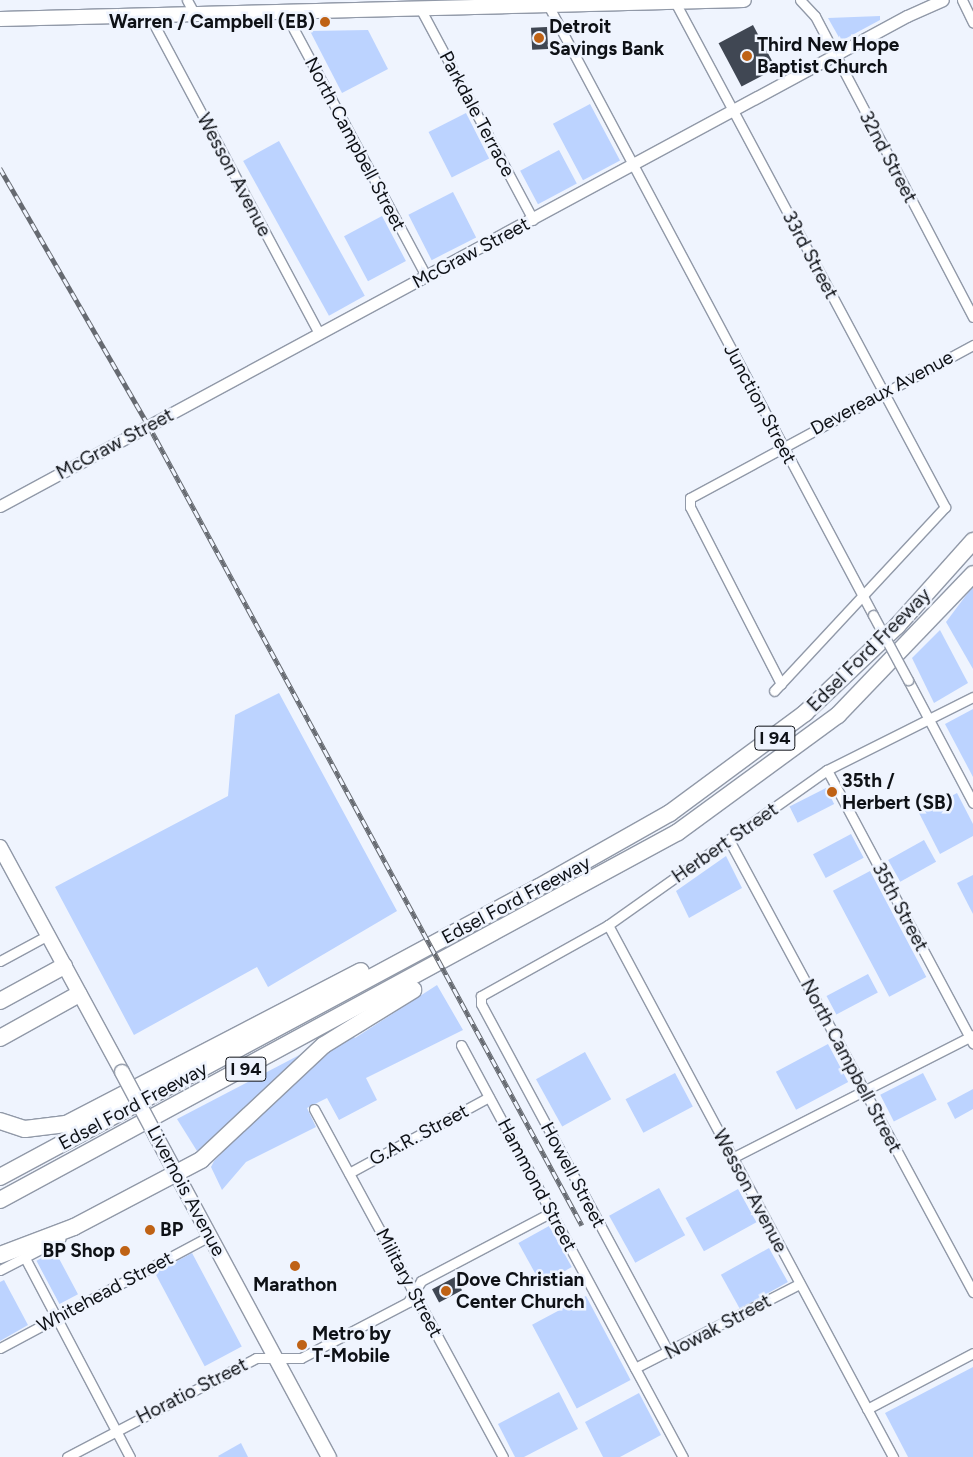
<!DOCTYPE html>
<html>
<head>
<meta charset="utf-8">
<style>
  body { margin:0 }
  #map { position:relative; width:973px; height:1457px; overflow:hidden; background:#eff4fe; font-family:Figtree,sans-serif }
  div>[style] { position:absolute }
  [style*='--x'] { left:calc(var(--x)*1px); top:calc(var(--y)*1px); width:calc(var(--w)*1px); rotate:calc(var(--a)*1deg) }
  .green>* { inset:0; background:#bcd3ff; transform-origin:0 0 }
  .building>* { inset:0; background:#404753; transform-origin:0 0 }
  .roads { filter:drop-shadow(1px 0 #9199a8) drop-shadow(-1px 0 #9199a8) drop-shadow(0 1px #9199a8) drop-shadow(0 -1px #9199a8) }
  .minor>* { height:9px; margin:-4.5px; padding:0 4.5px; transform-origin:4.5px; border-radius:4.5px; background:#fff }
  .tertiary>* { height:11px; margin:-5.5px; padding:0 5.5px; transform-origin:5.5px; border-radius:5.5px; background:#fff }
  .primary>* { height:14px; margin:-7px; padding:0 7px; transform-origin:7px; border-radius:7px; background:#fff }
  .motorway>* { height:16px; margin:-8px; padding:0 8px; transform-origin:8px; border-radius:8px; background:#fff }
  .rail>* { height:4.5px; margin-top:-2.25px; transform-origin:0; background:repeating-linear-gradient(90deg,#eff4fe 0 8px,#666a71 0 16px); box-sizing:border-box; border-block:1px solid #666a71 }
  .bridges { filter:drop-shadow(1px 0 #9199a8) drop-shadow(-1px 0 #9199a8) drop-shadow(0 1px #9199a8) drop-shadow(0 -1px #9199a8) }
  .minor-bridge>* { height:9px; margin:-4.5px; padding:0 4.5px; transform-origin:4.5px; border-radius:4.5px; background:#fff }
  .primary-bridge>* { height:14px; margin:-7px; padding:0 7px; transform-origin:7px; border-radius:7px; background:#fff }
  .dots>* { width:14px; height:14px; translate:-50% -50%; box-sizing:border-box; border:2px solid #eff4fe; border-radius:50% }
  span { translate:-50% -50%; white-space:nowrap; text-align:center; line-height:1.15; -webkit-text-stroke:5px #eff4fe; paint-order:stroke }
  .shield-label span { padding:1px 4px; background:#eff4fe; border:1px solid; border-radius:4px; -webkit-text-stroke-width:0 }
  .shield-label { font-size:18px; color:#0e1116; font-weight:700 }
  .poi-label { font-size:19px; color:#0e1116; font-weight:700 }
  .right { translate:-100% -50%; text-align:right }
  .left { translate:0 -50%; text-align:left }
  .street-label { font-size:19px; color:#0e1116 }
</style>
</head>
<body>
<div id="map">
  <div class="green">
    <i style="clip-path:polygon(880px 16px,880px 20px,841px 41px,828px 18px)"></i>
    <i style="clip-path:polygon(368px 30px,388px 69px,342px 93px,310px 31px)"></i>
    <i style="left:590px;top:104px;width:64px;height:42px;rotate:62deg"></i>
    <i style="left:466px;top:113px;width:51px;height:42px;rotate:63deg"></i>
    <i style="left:279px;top:141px;width:177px;height:41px;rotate:61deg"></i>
    <i style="left:559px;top:150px;width:38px;height:44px;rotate:62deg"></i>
    <i style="left:453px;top:192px;width:51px;height:50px;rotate:63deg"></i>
    <i style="left:382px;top:216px;width:51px;height:43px;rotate:62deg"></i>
    <i style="clip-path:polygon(973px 586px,973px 669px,946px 622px)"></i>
    <i style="clip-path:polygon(940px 630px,968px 683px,934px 703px,912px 658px)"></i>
    <i style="clip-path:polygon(279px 693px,397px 911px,268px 987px,257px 967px,134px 1035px,55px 887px,228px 796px,235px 715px)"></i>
    <i style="clip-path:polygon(973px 709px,973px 777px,945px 724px)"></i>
    <i style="left:826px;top:788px;width:18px;height:41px;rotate:63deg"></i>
    <i style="clip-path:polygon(957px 793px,973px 824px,973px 836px,940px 854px,919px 813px)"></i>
    <i style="left:851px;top:834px;width:27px;height:43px;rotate:62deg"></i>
    <i style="left:924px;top:840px;width:25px;height:41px;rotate:61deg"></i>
    <i style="clip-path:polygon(726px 856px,742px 888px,689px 918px,676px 891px)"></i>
    <i style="left:870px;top:871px;width:120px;height:42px;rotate:62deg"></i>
    <i style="clip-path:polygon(973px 875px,973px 914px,957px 883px)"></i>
    <i style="left:868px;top:974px;width:21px;height:47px;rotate:62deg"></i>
    <i style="clip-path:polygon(437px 985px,463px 1030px,366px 1078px,377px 1100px,339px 1120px,327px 1098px,307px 1108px,316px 1127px,246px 1162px,222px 1190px,211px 1167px,214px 1161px,265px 1109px,322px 1055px,353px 1035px,355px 1038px)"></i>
    <i style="left:828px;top:1044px;width:43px;height:59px;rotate:62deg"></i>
    <i style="clip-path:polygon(309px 1050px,211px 1141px,197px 1151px,177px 1119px)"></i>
    <i style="left:585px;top:1052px;width:54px;height:56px;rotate:61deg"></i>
    <i style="left:675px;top:1073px;width:38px;height:56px;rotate:62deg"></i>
    <i style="left:923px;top:1073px;width:30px;height:48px;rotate:63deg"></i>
    <i style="clip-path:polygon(973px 1089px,973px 1109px,955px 1119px,947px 1103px)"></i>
    <i style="left:659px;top:1188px;width:54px;height:57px;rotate:61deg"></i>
    <i style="left:738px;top:1189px;width:38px;height:60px;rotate:61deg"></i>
    <i style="left:549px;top:1226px;width:47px;height:35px;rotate:61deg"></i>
    <i style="left:769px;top:1248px;width:39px;height:55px;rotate:61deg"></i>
    <i style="left:55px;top:1251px;width:49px;height:21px;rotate:62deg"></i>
    <i style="left:192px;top:1253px;width:106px;height:42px;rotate:62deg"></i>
    <i style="clip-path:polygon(4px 1280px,28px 1325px,0 1341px,0 1282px)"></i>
    <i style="left:586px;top:1296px;width:95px;height:61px;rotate:62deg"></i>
    <i style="clip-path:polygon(973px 1367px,973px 1457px,908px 1457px,885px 1413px)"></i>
    <i style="clip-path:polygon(559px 1392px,578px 1429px,524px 1457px,515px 1457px,498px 1424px)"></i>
    <i style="clip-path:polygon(639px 1393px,661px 1435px,620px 1457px,603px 1457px,585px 1422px)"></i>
    <i style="clip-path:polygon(241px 1443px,248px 1457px,219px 1457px,218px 1456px)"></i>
  </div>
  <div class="building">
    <i style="left:753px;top:25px;width:49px;height:39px;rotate:62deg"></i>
    <i style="left:547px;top:27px;width:22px;height:16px;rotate:87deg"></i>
    <i style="left:455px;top:1277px;width:15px;height:26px;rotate:62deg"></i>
  </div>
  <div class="roads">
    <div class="minor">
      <i style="--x:187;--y:0;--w:15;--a:62"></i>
      <i style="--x:800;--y:0;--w:22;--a:47"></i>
      <i style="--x:815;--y:16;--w:340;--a:62.3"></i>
      <i style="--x:962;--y:0;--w:25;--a:64"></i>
      <i style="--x:675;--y:2;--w:573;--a:61.87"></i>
      <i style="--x:945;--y:507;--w:251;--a:132.9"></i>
      <i style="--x:548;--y:5;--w:691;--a:61.95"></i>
      <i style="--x:420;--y:8;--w:240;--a:61.9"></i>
      <i style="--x:284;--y:11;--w:301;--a:61.8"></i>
      <i style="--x:149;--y:15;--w:361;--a:61.9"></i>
      <i style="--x:908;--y:680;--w:139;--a:62.1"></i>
      <i style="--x:781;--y:684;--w:199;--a:-117.2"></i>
      <i style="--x:690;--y:507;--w:9;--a:-90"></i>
      <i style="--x:690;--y:498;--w:322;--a:-28.4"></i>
      <i style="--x:827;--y:770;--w:310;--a:61.9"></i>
      <i style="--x:729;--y:840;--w:514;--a:61.64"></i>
      <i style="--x:608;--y:925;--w:604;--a:61.82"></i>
      <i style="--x:0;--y:961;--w:55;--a:-28.4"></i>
      <i style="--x:461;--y:1045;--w:468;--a:61.7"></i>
      <i style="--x:314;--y:1109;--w:396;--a:61.5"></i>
      <i style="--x:732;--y:1158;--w:271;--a:-27"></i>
      <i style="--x:349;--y:1173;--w:159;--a:-28.5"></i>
      <i style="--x:25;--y:1258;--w:225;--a:62.2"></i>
      <i style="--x:0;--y:1270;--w:68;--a:-27.3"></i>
      <i style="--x:0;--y:1348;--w:238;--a:-28.1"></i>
      <i style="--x:669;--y:1353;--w:396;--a:-118.3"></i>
      <i style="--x:481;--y:1004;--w:8;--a:-90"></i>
      <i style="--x:481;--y:996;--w:145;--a:-29.2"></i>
      <i style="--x:608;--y:925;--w:268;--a:-35.3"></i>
      <i style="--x:827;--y:770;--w:163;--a:-26.6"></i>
      <i style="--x:635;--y:1368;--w:184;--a:-27.1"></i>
      <i style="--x:867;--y:1409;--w:120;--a:-27.8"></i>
      <i style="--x:67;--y:1457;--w:213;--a:-27.6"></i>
      <i style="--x:256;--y:1358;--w:45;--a:0"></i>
      <i style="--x:301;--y:1358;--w:121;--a:-27.6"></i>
      <i style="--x:408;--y:1302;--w:25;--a:-58"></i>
      <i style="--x:421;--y:1281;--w:148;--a:-27.8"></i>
    </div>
    <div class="tertiary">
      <i style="--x:0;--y:506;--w:1031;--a:-28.38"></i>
      <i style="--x:907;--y:16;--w:39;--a:-24"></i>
    </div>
    <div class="primary">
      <i style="--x:0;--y:19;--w:744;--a:-1.46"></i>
      <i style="--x:0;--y:847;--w:256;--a:61.5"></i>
      <i style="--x:156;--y:1136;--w:365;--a:61.7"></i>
    </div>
    <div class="motorway">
      <i style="--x:0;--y:1001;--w:73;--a:-28.7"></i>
      <i style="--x:0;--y:1038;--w:90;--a:-29.1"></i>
      <i style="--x:0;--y:1121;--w:26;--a:18"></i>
      <i style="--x:25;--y:1129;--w:41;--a:-7"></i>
      <i style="--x:66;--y:1124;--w:332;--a:-27.4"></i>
      <i style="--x:0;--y:1177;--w:612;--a:-28.28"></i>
      <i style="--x:539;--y:887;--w:150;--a:-29.5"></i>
      <i style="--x:670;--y:813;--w:168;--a:-36.5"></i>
      <i style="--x:805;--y:713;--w:127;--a:-43.4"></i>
      <i style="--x:897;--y:626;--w:114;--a:-48.2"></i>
      <i style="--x:0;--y:1200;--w:771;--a:-28.49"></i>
      <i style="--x:678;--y:832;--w:198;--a:-36.2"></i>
      <i style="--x:838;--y:715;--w:195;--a:-46.2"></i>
      <i style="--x:0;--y:1255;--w:79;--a:-20.7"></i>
      <i style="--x:74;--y:1227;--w:144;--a:-27.8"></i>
      <i style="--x:201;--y:1160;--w:168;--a:-43.1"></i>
      <i style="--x:324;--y:1045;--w:105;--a:-31.7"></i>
    </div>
  </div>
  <div class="rail">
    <i style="--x:0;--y:168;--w:298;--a:60"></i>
    <i style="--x:149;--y:426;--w:909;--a:61.55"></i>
  </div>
  <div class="bridges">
    <div class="minor-bridge">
      <i style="--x:873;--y:615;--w:74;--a:61.7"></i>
    </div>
    <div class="primary-bridge">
      <i style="--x:122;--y:1072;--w:72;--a:62"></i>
    </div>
  </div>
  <div class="dots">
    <i style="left:325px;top:22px;background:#bf6215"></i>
    <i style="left:539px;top:38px;background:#bf6215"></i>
    <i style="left:747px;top:56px;background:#bf6215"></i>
    <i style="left:832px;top:792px;background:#bf6215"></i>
    <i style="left:150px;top:1230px;background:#bf6215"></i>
    <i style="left:125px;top:1251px;background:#bf6215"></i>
    <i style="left:295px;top:1266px;background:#bf6215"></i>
    <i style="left:446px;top:1291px;background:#bf6215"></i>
    <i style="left:302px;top:1345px;background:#bf6215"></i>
  </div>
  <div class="shield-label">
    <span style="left:775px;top:738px">I 94</span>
    <span style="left:246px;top:1069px">I 94</span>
  </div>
  <div class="poi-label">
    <span class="right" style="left:315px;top:22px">Warren / Campbell (EB)</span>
    <span class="left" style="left:549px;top:38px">Detroit<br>Savings Bank</span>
    <span class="left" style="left:757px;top:56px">Third New Hope<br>Baptist Church</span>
    <span class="left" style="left:842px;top:792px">35th /<br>Herbert (SB)</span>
    <span class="left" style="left:160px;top:1230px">BP</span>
    <span class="right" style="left:115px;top:1251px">BP Shop</span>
    <span class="left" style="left:456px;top:1291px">Dove Christian<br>Center Church</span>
    <span style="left:295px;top:1285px">Marathon</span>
    <span class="left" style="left:312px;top:1345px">Metro by<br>T-Mobile</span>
  </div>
  <div class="street-label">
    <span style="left:477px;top:114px;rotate:62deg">Parkdale Terrace</span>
    <span style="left:355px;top:144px;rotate:62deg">North Campbell Street</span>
    <span style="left:888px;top:157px;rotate:62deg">32nd Street</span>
    <span style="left:234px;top:175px;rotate:62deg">Wesson Avenue</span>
    <span style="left:471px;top:253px;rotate:-28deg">McGraw Street</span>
    <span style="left:810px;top:255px;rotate:62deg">33rd Street</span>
    <span style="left:882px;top:393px;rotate:-28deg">Devereaux Avenue</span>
    <span style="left:760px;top:404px;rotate:62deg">Junction Street</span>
    <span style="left:115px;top:444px;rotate:-28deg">McGraw Street</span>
    <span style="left:869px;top:650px;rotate:-45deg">Edsel Ford Freeway</span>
    <span style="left:725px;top:843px;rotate:-35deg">Herbert Street</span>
    <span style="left:516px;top:900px;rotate:-28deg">Edsel Ford Freeway</span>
    <span style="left:900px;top:907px;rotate:62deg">35th Street</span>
    <span style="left:851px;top:1066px;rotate:62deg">North Campbell Street</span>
    <span style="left:133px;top:1106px;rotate:-28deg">Edsel Ford Freeway</span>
    <span style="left:419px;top:1135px;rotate:-28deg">G.A.R. Street</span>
    <span style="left:573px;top:1175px;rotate:62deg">Howell Street</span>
    <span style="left:537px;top:1185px;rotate:62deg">Hammond Street</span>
    <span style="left:186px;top:1191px;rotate:62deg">Livernois Avenue</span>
    <span style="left:750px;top:1191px;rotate:62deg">Wesson Avenue</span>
    <span style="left:409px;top:1283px;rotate:62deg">Military Street</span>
    <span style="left:105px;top:1292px;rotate:-28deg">Whitehead Street</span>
    <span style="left:718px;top:1327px;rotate:-28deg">Nowak Street</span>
    <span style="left:192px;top:1391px;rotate:-27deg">Horatio Street</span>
  </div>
</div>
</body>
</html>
